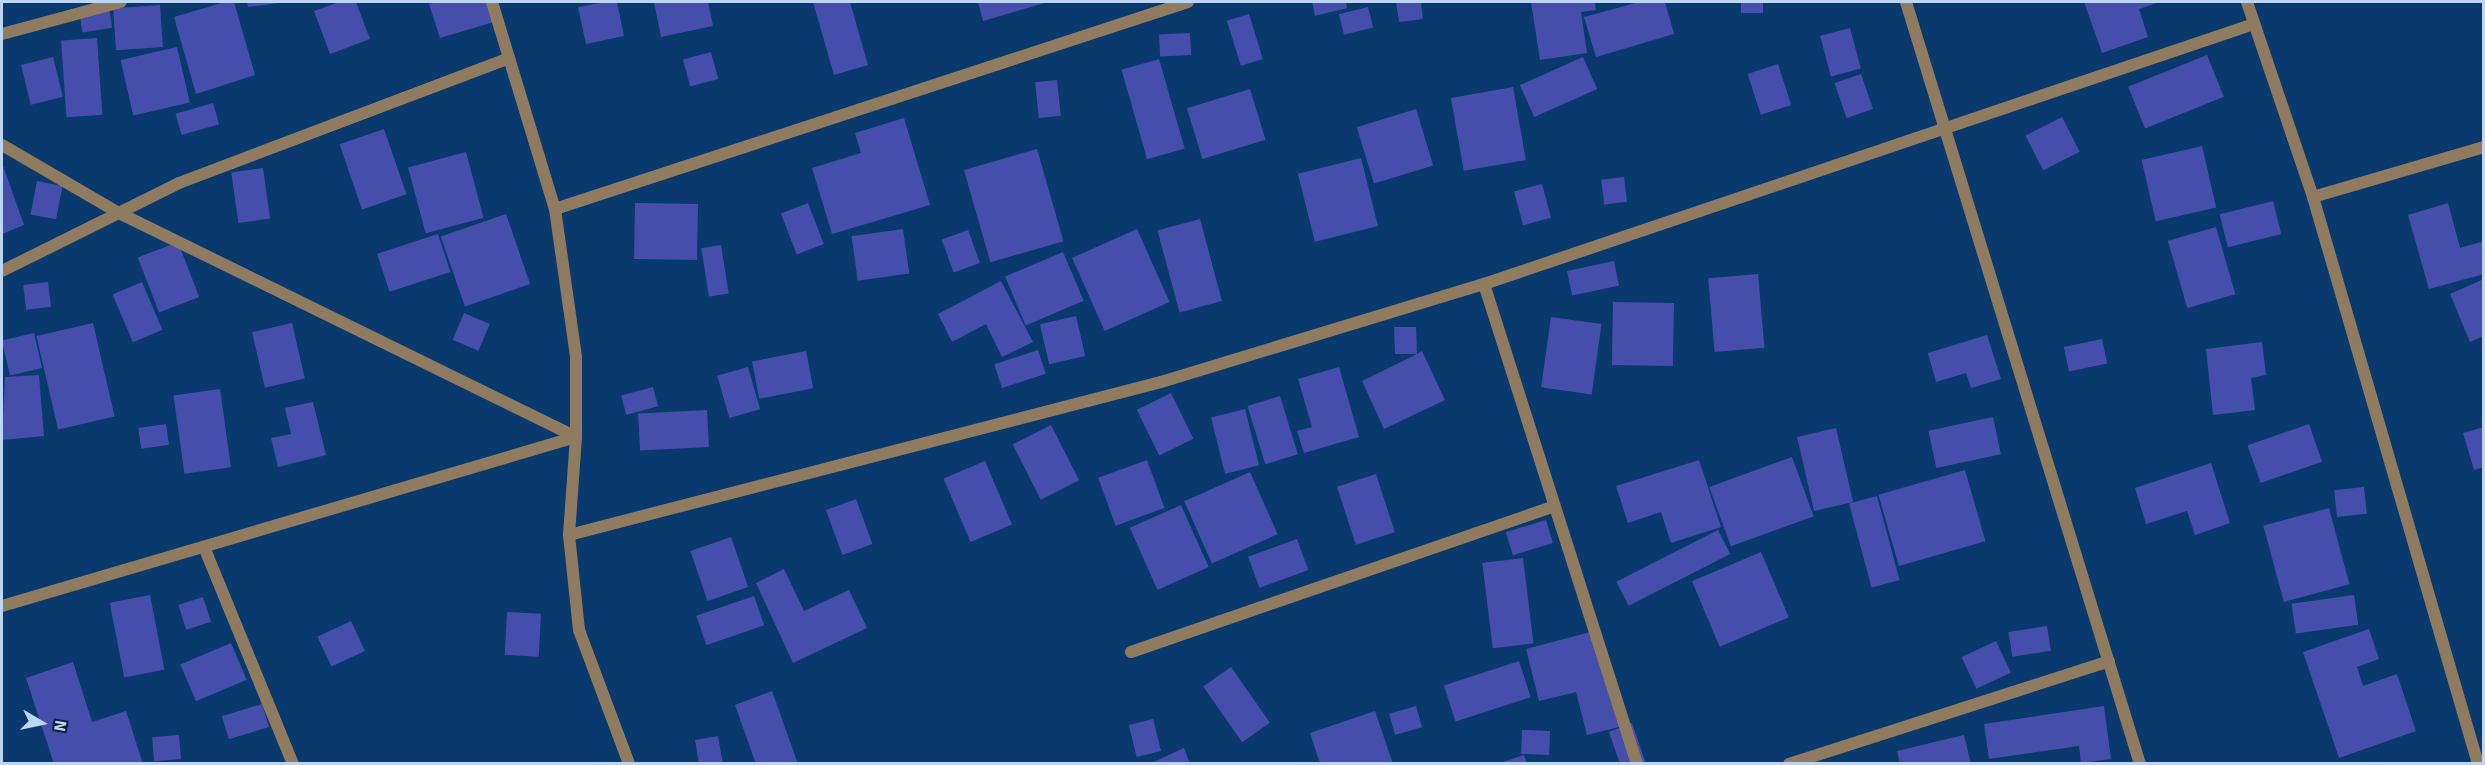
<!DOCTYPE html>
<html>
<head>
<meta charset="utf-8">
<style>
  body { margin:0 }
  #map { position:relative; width:2485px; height:765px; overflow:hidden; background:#0a396e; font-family:Signika,sans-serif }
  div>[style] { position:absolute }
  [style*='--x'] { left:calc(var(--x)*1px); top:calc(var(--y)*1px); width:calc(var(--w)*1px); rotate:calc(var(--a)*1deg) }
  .building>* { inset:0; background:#464eac; transform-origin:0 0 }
  .minor>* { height:12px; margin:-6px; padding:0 6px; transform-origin:6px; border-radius:6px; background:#8f7b5f }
  .tertiary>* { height:12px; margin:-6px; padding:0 6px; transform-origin:6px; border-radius:6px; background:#8f7b5f }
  span { translate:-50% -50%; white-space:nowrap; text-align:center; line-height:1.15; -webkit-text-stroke:4.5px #0e2139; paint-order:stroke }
  .frame { position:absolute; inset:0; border:3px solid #bdd5f5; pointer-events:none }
  .north { position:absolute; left:12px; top:693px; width:60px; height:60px; -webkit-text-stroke:4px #0e2139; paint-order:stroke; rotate:99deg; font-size:16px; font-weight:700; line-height:24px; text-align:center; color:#bdd5f5 }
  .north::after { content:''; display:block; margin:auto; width:21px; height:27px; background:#bdd5f5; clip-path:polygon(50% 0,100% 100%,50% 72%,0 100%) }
</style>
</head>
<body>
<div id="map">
  <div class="building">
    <i style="clip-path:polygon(225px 2px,234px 2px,255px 75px,196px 94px,174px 17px)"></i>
    <i style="clip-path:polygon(247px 2px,279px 2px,279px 3px,248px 7px)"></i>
    <i style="clip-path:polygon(339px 2px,356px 2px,370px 39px,330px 54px,314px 11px)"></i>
    <i style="clip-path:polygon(437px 2px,491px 2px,497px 21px,440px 38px,429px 4px)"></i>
    <i style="clip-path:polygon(606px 2px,617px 2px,624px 36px,586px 44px,578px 7px)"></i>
    <i style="clip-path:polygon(654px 2px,708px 2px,713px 26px,661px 37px)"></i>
    <i style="clip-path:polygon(813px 2px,850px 2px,868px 65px,834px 75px)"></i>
    <i style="clip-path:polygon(978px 2px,1048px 2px,983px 21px)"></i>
    <i style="clip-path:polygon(1312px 2px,1346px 2px,1347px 8px,1315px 16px)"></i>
    <i style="clip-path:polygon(1396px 2px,1421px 2px,1423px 19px,1399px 22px)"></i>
    <i style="clip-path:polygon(1531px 2px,1595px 2px,1596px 10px,1581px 12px,1587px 53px,1540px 60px)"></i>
    <i style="clip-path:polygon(1639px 2px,1665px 2px,1674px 34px,1596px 57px,1584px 17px)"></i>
    <i style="left:1741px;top:2px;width:22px;height:11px"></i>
    <i style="clip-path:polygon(2084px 2px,2160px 2px,2139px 9px,2148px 37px,2102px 53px)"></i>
    <i style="left:160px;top:5px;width:42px;height:47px;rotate:86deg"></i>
    <i style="left:1368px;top:7px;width:21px;height:30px;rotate:76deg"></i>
    <i style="left:109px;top:8px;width:20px;height:30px;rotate:81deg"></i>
    <i style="left:1249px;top:14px;width:47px;height:23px;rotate:73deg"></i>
    <i style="left:1850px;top:28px;width:42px;height:31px;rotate:75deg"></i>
    <i style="left:1190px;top:33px;width:22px;height:31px;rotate:87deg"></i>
    <i style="left:97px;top:38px;width:77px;height:36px;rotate:86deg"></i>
    <i style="left:177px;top:47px;width:57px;height:58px;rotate:77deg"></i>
    <i style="left:711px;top:52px;width:28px;height:29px;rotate:75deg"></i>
    <i style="left:2207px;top:55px;width:45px;height:85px;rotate:68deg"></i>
    <i style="left:53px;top:57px;width:41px;height:33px;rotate:76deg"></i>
    <i style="left:1583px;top:57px;width:35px;height:69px;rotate:66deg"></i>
    <i style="left:1159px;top:59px;width:93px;height:39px;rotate:74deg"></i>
    <i style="left:1778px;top:64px;width:43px;height:32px;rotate:72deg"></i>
    <i style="left:1861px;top:74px;width:37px;height:28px;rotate:71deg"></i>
    <i style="left:1057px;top:80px;width:36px;height:22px;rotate:84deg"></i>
    <i style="left:1513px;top:87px;width:74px;height:63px;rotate:80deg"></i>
    <i style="left:1250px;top:89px;width:53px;height:66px;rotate:73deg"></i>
    <i style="left:213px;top:103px;width:22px;height:39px;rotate:74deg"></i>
    <i style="left:1416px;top:109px;width:59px;height:62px;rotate:73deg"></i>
    <i style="left:2062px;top:117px;width:39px;height:41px;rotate:63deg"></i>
    <i style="clip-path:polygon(904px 118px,930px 205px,832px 234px,812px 168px,861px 153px,855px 133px)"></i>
    <i style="left:384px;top:129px;width:69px;height:47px;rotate:71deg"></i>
    <i style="left:2202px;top:146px;width:63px;height:62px;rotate:77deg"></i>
    <i style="left:1037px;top:149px;width:96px;height:76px;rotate:74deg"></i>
    <i style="left:466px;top:152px;width:68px;height:60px;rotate:75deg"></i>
    <i style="left:1361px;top:158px;width:70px;height:65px;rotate:76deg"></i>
    <i style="clip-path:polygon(2px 163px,24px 225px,2px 234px)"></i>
    <i style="left:263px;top:168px;width:51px;height:32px;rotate:82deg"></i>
    <i style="left:1624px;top:177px;width:25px;height:23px;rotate:83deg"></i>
    <i style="left:37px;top:181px;width:26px;height:34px;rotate:11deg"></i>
    <i style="left:1542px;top:184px;width:35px;height:29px;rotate:75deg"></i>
    <i style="left:2273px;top:201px;width:34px;height:55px;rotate:76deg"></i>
    <i style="left:635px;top:203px;width:63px;height:56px;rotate:1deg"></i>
    <i style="left:808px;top:203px;width:44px;height:29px;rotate:69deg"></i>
    <i style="clip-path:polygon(2448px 203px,2460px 248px,2484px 241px,2484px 274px,2429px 289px,2408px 215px)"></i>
    <i style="left:506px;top:214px;width:74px;height:69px;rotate:71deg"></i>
    <i style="left:1200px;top:219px;width:85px;height:44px;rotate:75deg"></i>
    <i style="left:2216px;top:227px;width:70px;height:50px;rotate:74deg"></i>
    <i style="left:903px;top:229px;width:45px;height:52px;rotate:82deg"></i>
    <i style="left:1137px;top:229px;width:80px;height:71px;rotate:66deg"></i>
    <i style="left:968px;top:230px;width:35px;height:28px;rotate:70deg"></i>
    <i style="left:438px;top:234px;width:40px;height:64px;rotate:72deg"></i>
    <i style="left:178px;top:242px;width:59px;height:43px;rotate:69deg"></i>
    <i style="left:721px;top:245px;width:49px;height:20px;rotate:81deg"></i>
    <i style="left:1063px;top:252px;width:53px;height:63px;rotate:67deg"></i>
    <i style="left:1614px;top:261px;width:25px;height:48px;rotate:78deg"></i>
    <i style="left:1758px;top:274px;width:74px;height:50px;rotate:85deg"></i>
    <i style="clip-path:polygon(2484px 279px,2484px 336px,2470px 342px,2450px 294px)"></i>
    <i style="clip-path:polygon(1001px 281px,1033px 342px,1002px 357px,986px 324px,952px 342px,938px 314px)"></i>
    <i style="left:48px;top:282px;width:25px;height:25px;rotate:83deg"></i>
    <i style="left:142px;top:282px;width:52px;height:32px;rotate:67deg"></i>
    <i style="left:1613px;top:302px;width:61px;height:63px;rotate:1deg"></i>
    <i style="left:464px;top:313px;width:28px;height:29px;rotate:23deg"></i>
    <i style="left:1076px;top:316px;width:41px;height:37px;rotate:77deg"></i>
    <i style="left:1551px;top:317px;width:51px;height:71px;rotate:8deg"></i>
    <i style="left:93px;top:323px;width:96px;height:58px;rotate:77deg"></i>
    <i style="left:292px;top:323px;width:57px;height:41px;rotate:77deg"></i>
    <i style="clip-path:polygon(1394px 327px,1416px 327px,1417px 354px,1422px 351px,1445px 400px,1384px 429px,1362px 381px,1417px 354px,1395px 354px)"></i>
    <i style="left:34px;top:333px;width:36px;height:33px;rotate:77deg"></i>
    <i style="clip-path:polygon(1987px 335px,2001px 379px,1971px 388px,1966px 373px,1936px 382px,1928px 353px)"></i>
    <i style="left:2102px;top:339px;width:25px;height:39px;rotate:78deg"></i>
    <i style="clip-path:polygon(2262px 342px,2266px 375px,2251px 378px,2255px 410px,2213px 415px,2206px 349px)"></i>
    <i style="left:1038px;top:350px;width:25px;height:46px;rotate:72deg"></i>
    <i style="left:806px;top:351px;width:38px;height:55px;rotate:79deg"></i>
    <i style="left:748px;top:367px;width:44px;height:32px;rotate:74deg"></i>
    <i style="clip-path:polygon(1339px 367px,1359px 437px,1304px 453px,1297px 431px,1312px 427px,1298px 379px)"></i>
    <i style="clip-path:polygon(39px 375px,44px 436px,2px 440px,5px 377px)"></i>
    <i style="left:653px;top:387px;width:20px;height:33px;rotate:75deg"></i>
    <i style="left:220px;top:389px;width:79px;height:47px;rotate:82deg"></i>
    <i style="left:1171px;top:393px;width:51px;height:38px;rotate:64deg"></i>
    <i style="left:1280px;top:396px;width:61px;height:34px;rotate:73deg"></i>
    <i style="clip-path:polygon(313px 402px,326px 455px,278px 467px,271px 438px,291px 434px,285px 408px)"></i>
    <i style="left:1245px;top:409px;width:58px;height:35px;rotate:76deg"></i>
    <i style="left:707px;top:410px;width:37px;height:69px;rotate:87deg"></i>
    <i style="left:1993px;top:417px;width:38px;height:66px;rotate:78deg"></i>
    <i style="left:166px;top:424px;width:21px;height:28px;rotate:82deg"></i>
    <i style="left:2309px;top:424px;width:40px;height:65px;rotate:71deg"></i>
    <i style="left:1051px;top:425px;width:62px;height:43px;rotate:63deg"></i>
    <i style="clip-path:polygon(2484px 427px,2484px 467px,2474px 470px,2463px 433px)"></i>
    <i style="left:1836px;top:428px;width:76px;height:40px;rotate:77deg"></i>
    <i style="left:1792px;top:457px;width:63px;height:88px;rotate:70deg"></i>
    <i style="left:1147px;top:460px;width:51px;height:52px;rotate:70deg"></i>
    <i style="clip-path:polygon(1699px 460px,1721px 527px,1671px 543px,1661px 512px,1628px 523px,1616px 486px)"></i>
    <i style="left:985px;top:461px;width:69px;height:45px;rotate:67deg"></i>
    <i style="clip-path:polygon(2211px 463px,2230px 523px,2195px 535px,2187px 511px,2146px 524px,2135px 488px)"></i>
    <i style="left:1965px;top:470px;width:74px;height:90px;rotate:74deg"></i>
    <i style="left:1250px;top:472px;width:68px;height:72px;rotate:66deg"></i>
    <i style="left:1376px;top:474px;width:61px;height:41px;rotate:72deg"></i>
    <i style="left:2364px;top:487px;width:27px;height:30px;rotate:84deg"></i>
    <i style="left:1877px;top:496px;width:87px;height:29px;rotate:75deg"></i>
    <i style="left:856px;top:499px;width:48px;height:32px;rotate:70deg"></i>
    <i style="left:1181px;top:505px;width:68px;height:56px;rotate:66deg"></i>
    <i style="left:2329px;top:508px;width:79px;height:68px;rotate:75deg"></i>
    <i style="left:1546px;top:520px;width:24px;height:42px;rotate:73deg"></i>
    <i style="left:1718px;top:530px;width:27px;height:114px;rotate:63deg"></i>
    <i style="left:731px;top:537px;width:53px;height:43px;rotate:71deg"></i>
    <i style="left:1297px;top:539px;width:33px;height:52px;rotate:70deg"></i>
    <i style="left:1761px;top:552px;width:71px;height:75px;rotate:67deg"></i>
    <i style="left:1523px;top:558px;width:86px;height:41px;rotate:83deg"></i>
    <i style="clip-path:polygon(784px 569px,804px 611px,849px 590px,867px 628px,793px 663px,756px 583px)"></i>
    <i style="left:150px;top:595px;width:76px;height:41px;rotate:79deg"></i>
    <i style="left:2354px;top:595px;width:30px;height:63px;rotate:82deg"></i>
    <i style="left:754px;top:596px;width:31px;height:61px;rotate:71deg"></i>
    <i style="left:203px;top:597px;width:26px;height:26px;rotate:72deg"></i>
    <i style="left:507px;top:612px;width:34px;height:43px;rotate:3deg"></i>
    <i style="left:351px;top:621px;width:33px;height:37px;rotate:65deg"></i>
    <i style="left:2047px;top:626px;width:25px;height:39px;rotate:81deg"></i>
    <i style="clip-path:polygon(2369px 629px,2379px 659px,2357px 667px,2363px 686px,2397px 674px,2416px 731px,2339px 758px,2303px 652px)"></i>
    <i style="clip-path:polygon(1598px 630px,1623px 726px,1587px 735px,1576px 692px,1539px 701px,1526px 649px)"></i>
    <i style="left:1996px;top:641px;width:35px;height:38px;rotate:65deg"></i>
    <i style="left:231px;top:643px;width:40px;height:55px;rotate:67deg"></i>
    <i style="left:1519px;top:661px;width:38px;height:79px;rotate:72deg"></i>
    <i style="clip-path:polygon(73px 662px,92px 722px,126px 711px,143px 764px,54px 764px,26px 678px)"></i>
    <i style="left:1231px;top:667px;width:68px;height:34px;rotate:55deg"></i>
    <i style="clip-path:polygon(772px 691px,798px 764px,756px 764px,735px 705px)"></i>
    <i style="left:262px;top:704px;width:24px;height:42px;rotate:73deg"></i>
    <i style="left:1416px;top:706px;width:22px;height:28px;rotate:74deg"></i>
    <i style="clip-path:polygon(2104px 706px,2111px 759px,2081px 763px,2079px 746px,1989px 759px,1984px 724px)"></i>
    <i style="clip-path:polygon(1375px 711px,1393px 764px,1320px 764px,1310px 733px)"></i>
    <i style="left:1153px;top:719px;width:33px;height:25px;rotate:76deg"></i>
    <i style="clip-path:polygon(1632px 723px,1646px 764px,1620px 764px,1609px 732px)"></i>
    <i style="left:1522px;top:730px;width:28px;height:24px;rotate:2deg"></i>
    <i style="left:179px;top:735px;width:24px;height:27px;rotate:85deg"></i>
    <i style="clip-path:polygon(1964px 735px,1971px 764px,1900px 764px,1897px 751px)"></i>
    <i style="clip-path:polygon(718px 736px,723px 764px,699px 764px,695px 740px)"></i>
    <i style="clip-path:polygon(1184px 748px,1190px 764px,1149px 764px)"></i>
    <i style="clip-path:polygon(1524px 755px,1527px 764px,1500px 764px,1500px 763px)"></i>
  </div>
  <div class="minor">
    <i style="--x:492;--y:2;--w:216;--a:73.1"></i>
    <i style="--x:555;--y:209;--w:149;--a:81.9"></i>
    <i style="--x:576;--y:357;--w:80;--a:90"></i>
    <i style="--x:576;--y:437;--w:98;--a:94.1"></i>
    <i style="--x:569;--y:535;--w:96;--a:84"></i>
    <i style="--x:579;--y:630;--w:143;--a:69.5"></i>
    <i style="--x:1906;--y:2;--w:797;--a:72.93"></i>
    <i style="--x:2;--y:34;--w:123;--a:-15.1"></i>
    <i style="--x:2;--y:145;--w:133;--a:30.2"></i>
    <i style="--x:117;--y:212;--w:511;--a:26.11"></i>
    <i style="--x:2313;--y:197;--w:178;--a:-16.3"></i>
    <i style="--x:555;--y:209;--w:666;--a:-18.11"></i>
    <i style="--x:2;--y:271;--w:198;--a:-26.4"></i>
    <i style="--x:179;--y:183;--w:353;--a:-20.7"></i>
    <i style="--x:1484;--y:284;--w:504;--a:72.32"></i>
    <i style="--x:569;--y:535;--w:611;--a:-14.49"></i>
    <i style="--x:1161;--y:382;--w:338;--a:-16.9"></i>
    <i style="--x:1484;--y:284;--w:813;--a:-18.66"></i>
    <i style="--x:204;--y:547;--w:235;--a:67.7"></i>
    <i style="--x:2;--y:606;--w:598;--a:-16.41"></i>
    <i style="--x:1131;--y:652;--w:448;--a:-19"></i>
    <i style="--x:1789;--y:764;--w:336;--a:-17.8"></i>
  </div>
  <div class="tertiary">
    <i style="--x:2247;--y:2;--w:206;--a:71.3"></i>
    <i style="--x:2313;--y:197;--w:591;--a:73.77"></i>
  </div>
  <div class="frame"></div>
  <div class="north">N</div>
</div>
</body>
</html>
